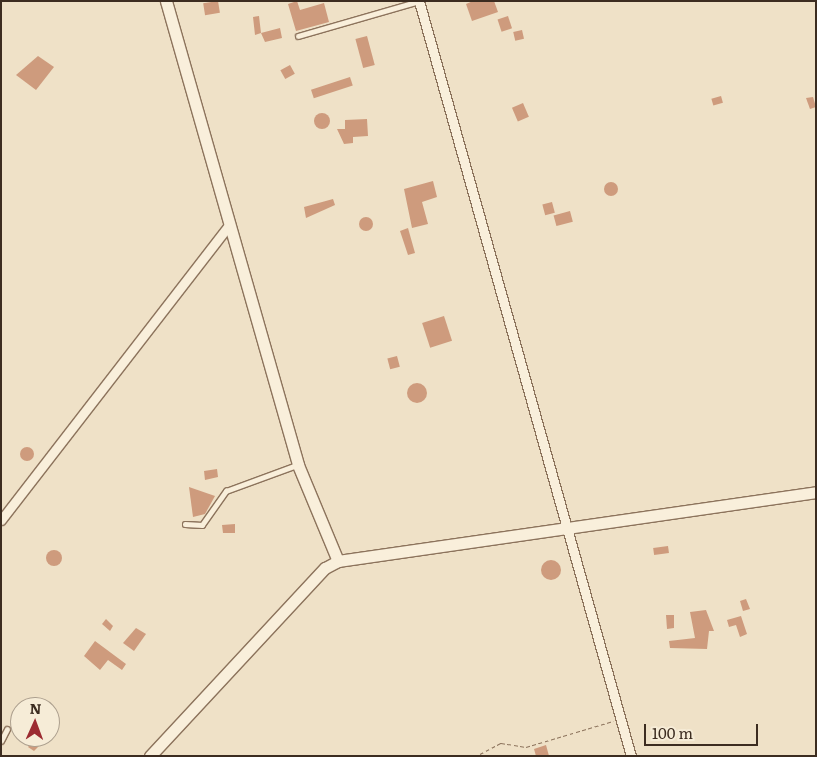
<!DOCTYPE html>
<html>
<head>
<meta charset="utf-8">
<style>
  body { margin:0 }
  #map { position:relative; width:817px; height:757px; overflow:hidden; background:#efe1c7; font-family:Literata,serif }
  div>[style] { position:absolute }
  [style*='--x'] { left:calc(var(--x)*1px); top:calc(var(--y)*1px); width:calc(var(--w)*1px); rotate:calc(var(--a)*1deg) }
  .building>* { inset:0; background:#ce9b7d; transform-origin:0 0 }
  .round { border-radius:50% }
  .path>* { height:1px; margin-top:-0.5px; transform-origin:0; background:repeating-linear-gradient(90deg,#8c735c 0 4px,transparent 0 6.5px) }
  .roads { filter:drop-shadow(1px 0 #8c735c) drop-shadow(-1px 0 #8c735c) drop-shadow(0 1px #8c735c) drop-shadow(0 -1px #8c735c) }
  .service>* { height:4.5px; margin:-2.25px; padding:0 2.25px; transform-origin:2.25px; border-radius:2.25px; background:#f9efdb }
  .minor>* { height:9px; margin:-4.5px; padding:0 4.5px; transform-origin:4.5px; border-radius:4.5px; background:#f9efdb }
  .tertiary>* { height:11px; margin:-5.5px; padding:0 5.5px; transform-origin:5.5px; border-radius:5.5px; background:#f9efdb }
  span { translate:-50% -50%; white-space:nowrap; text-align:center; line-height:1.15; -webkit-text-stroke:4.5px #f6ecd7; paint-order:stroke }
  .frame { position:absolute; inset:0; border:2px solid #3c2c20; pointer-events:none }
  .north { position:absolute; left:10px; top:697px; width:50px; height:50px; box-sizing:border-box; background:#f6ecd7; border:1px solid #ac9f8e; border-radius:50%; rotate:2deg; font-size:14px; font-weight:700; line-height:20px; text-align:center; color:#3c2c20 }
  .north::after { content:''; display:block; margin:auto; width:18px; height:22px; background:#9c2b31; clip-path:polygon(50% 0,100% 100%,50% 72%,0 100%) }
  .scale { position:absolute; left:644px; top:724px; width:114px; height:22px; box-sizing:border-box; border:2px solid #3c2c20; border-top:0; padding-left:6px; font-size:15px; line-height:18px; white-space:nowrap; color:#3c2c20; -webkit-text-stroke:4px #f6ecd7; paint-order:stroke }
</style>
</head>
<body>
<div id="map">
  <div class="building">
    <i style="left:218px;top:1px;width:12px;height:15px;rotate:81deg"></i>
    <i style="clip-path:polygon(297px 1px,300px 10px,324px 3px,329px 22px,296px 31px,288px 4px)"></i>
    <i style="clip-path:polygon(473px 1px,494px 1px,498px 12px,472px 21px,466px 4px)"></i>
    <i style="clip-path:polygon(259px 16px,261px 33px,280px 28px,282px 38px,265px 42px,261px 33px,255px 35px,253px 17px)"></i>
    <i style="left:508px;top:16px;width:13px;height:11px;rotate:72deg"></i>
    <i style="left:522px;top:30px;width:9px;height:9px;rotate:77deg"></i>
    <i style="left:367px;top:36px;width:30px;height:12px;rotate:75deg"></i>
    <i style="clip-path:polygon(38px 56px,54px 67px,36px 90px,16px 75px)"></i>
    <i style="left:290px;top:65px;width:10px;height:11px;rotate:61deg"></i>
    <i style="left:350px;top:77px;width:9px;height:41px;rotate:72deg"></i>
    <i style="left:721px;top:96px;width:7px;height:10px;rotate:74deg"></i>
    <i style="clip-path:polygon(813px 97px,816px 107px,810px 109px,806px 98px)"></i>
    <i style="left:523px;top:103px;width:15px;height:12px;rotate:67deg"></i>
    <i class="round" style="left:314px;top:113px;width:16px;height:16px"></i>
    <i style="clip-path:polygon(367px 119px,368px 136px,353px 137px,353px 143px,344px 144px,337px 129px,345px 129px,345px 120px)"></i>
    <i style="clip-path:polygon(433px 181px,437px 197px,422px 202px,428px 224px,412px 228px,404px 189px)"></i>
    <i class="round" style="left:604px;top:182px;width:14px;height:14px"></i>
    <i style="clip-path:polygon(333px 199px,335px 205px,306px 218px,304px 207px)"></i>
    <i style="left:552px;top:202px;width:11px;height:10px;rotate:75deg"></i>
    <i style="left:570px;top:211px;width:11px;height:17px;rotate:75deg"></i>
    <i class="round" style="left:359px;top:217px;width:14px;height:14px"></i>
    <i style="clip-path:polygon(408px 228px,415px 253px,408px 255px,400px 231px)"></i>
    <i style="left:444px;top:316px;width:26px;height:23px;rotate:72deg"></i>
    <i style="left:397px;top:356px;width:11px;height:10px;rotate:75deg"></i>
    <i class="round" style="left:407px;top:383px;width:20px;height:20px"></i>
    <i class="round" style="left:20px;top:447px;width:14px;height:14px"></i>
    <i style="clip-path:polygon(217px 469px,218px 477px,205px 480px,204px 471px)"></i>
    <i style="clip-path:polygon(189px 487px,215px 496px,205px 514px,193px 517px)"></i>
    <i style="clip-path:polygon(235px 524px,235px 533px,223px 533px,222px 525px)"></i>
    <i style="left:668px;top:546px;width:7px;height:15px;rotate:82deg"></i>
    <i class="round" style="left:46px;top:550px;width:16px;height:16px"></i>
    <i class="round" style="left:541px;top:560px;width:20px;height:20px"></i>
    <i style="clip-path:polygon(746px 599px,750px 609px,743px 611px,740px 601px)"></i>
    <i style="clip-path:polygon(706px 610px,714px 631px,709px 631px,707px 649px,670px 648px,669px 641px,695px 638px,690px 612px)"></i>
    <i style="clip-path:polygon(666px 615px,674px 615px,674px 628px,667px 629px)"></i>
    <i style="clip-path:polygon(741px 616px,747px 634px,740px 637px,736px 625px,729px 627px,727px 620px)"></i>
    <i style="clip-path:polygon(106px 619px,113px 626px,110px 631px,102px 624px)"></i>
    <i style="clip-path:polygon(136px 628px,146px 634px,134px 651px,123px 643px)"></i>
    <i style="clip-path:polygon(95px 641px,126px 664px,122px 670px,108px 660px,100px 670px,84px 656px)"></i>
    <i style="clip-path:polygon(34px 740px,40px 745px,34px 751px,28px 747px)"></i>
    <i style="clip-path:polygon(546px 745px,549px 756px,536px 756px,534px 749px)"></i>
  </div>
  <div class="path">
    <i style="--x:480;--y:754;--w:24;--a:-28"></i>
    <i style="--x:501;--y:743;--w:25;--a:9"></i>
    <i style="--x:526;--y:747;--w:91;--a:-16.6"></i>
  </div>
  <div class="roads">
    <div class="service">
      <i style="--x:298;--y:36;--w:126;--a:-16.1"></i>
      <i style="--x:185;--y:524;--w:17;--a:3"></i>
      <i style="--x:202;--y:525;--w:42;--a:-54.8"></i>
      <i style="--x:226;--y:491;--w:76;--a:-20.1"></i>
      <i style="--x:1;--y:741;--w:13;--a:-63"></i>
    </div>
    <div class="minor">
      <i style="--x:419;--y:1;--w:784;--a:74.32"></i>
      <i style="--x:1;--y:520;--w:371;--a:-52.3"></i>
    </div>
    <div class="tertiary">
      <i style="--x:166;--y:1;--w:482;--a:74.1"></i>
      <i style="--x:298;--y:465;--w:104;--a:67.4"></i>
      <i style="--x:150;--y:756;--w:257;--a:-47.1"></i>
      <i style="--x:325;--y:568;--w:15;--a:-28"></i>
      <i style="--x:338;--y:561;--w:483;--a:-8.2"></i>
    </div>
  </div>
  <div class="frame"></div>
  <div class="north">N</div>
  <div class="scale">100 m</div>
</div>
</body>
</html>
